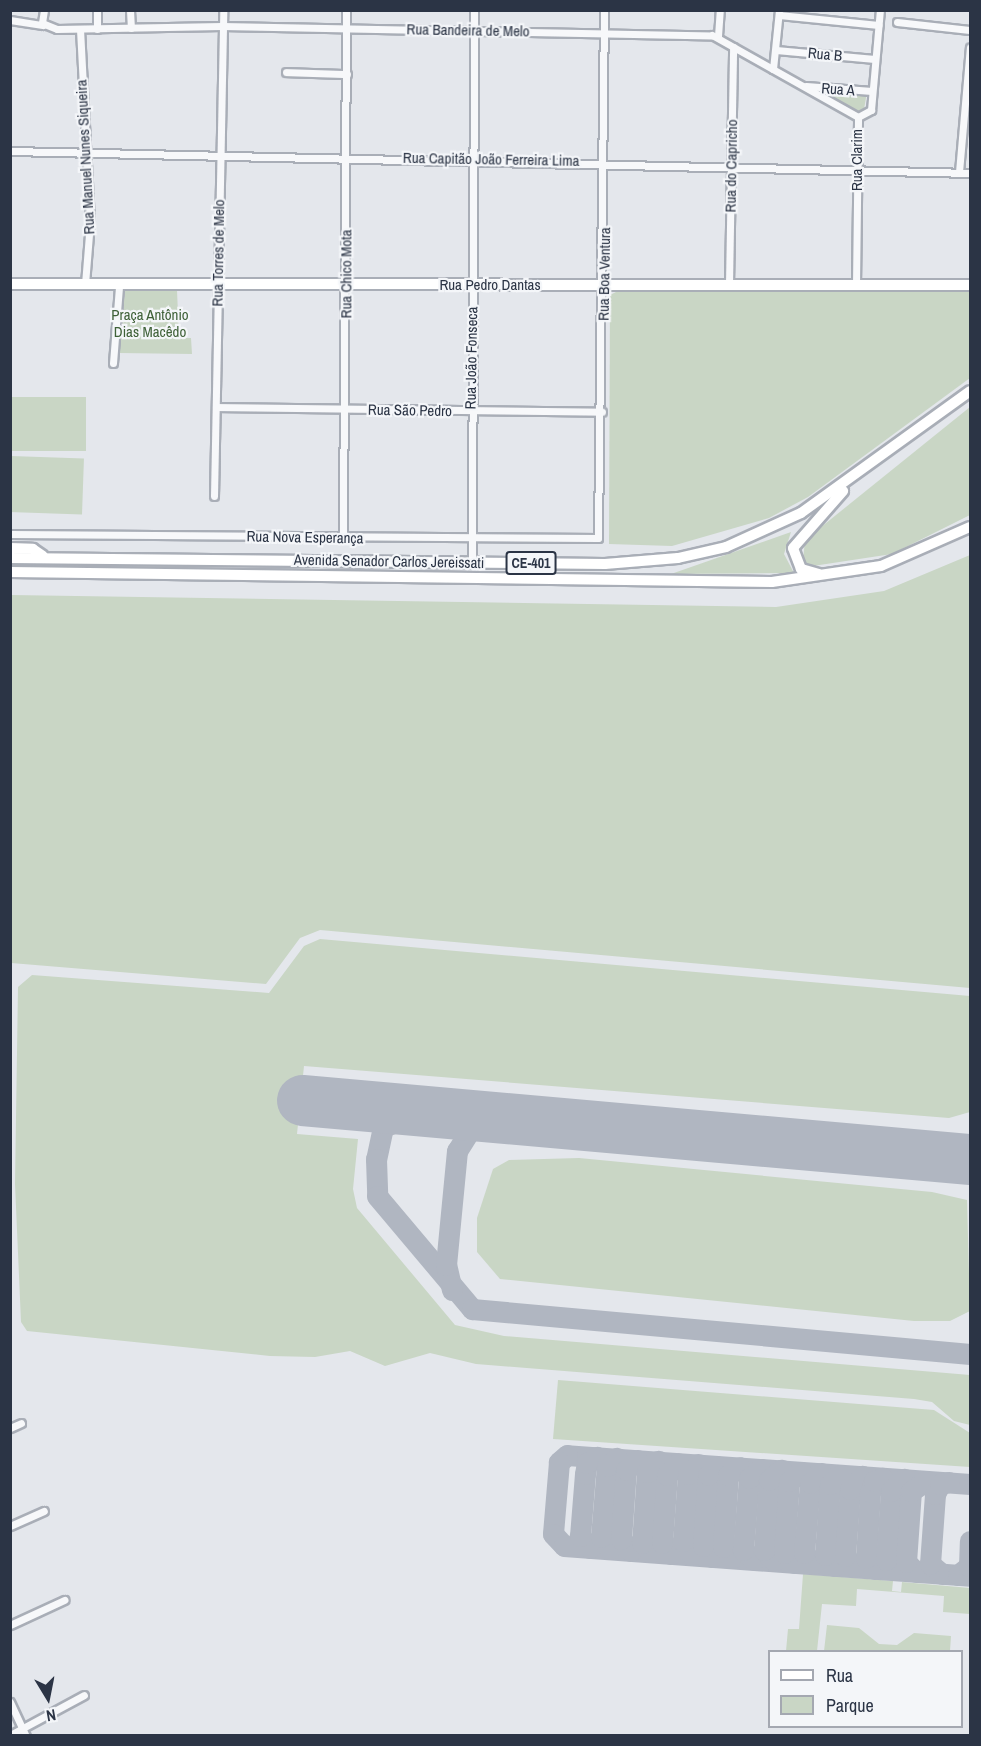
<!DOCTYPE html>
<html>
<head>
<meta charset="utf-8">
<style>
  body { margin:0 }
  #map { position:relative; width:981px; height:1746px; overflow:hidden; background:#e4e7ec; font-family:"Archivo Narrow",sans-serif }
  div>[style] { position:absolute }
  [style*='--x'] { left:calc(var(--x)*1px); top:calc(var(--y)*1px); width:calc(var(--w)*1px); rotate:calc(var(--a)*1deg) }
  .green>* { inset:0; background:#c9d6c5; transform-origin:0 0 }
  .taxiway>* { height:21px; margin:-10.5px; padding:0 10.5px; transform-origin:10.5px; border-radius:10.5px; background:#b0b6c1 }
  .runway>* { height:51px; margin:-25.5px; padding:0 25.5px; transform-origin:25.5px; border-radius:25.5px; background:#b0b6c1 }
  .roads { filter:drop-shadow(2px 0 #a9aeb7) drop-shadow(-2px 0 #a9aeb7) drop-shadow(0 2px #a9aeb7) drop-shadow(0 -2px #a9aeb7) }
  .minor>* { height:7px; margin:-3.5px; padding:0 3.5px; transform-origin:3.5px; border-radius:3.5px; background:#f7f8fa }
  .secondary>* { height:10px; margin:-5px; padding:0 5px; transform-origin:5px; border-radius:5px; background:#fff }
  .primary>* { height:10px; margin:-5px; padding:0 5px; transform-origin:5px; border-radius:5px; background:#fff }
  span { translate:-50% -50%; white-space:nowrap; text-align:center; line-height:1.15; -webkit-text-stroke:4.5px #f4f6f9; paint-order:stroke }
  .shield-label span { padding:2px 4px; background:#f4f6f9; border:2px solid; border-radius:4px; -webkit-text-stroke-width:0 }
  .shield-label { font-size:14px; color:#2b3445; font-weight:700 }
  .street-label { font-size:15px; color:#2b3445 }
  .park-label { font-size:15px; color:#3f6138 }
  .frame { position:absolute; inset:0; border:12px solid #2b3445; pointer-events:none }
  .legend { position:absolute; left:768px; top:1650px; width:195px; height:78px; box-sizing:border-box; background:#f4f6f9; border:2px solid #a4a8b1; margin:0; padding:8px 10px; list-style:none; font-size:18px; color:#2b3445 }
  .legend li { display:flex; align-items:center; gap:12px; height:30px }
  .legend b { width:30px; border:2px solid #a4a8b1 }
  .north { position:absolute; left:18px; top:1668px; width:60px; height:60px; -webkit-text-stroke:4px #f4f6f9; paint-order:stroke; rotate:170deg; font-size:16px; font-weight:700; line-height:24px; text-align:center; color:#2b3445 }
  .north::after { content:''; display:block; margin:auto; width:21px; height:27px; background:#2b3445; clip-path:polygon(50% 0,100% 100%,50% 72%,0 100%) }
</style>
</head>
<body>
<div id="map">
  <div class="green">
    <i style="clip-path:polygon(867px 92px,863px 115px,824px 93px)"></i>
    <i style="clip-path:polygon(125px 290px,177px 290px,179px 338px,191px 338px,192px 354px,119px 353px)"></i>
    <i style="clip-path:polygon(618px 291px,970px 292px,970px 378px,808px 497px,769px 518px,672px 546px,609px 544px,610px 295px)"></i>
    <i style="left:11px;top:397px;width:75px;height:54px"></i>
    <i style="clip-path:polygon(970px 407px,970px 515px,892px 554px,813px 566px,803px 561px,805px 540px)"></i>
    <i style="left:11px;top:456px;width:73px;height:56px;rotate:2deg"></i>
    <i style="clip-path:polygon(791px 532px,784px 554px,794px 573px,671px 574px)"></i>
    <i style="clip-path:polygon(970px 555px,970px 988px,320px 930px,300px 938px,266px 984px,11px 963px,11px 595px,776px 607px,884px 591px)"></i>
    <i style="clip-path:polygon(320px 939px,970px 996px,970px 1112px,949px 1118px,304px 1066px,297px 1134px,358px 1139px,353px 1189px,357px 1208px,455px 1325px,504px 1336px,970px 1375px,970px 1425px,954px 1421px,932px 1402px,914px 1399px,476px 1364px,430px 1353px,385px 1366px,350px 1351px,315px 1357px,270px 1356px,27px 1331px,21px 1322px,15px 1184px,18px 987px,32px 975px,269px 993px,304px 946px)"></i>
    <i style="clip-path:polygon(579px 1158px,932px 1192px,967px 1200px,970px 1311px,950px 1321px,914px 1321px,500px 1279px,477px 1252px,477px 1218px,493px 1169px,509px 1160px)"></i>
    <i style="clip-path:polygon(558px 1380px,934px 1410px,970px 1433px,970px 1467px,553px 1439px)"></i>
    <i style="clip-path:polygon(803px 1574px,893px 1581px,892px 1591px,901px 1592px,902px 1582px,970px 1588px,970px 1614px,943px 1612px,944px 1596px,857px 1589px,856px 1606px,822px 1604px,817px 1651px,786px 1651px,788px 1629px,799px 1629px)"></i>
    <i style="clip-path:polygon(827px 1625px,859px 1628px,879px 1644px,897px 1645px,914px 1633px,951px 1636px,950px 1651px,824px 1651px)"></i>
  </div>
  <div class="taxiway">
    <i style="--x:425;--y:1111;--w:45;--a:159.1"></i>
    <i style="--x:383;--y:1127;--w:33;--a:102"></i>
    <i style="--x:376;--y:1159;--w:37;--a:88"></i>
    <i style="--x:377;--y:1196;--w:148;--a:49.9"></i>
    <i style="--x:472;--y:1309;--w:500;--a:5.16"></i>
    <i style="--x:949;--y:1157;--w:22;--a:-18"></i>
    <i style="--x:452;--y:1290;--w:26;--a:-103"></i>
    <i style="--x:446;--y:1265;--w:115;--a:-84.5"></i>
    <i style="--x:457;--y:1151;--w:26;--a:-58"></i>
    <i style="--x:471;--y:1129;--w:36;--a:-18"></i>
    <i style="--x:970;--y:1484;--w:404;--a:-175.9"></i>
    <i style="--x:567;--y:1455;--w:11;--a:139"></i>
    <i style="--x:559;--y:1462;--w:72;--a:94.8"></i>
    <i style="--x:553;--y:1534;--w:16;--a:47"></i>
    <i style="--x:564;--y:1546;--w:407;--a:4.2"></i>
    <i style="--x:590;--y:1548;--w:16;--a:-130"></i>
    <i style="--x:580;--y:1536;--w:62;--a:-85.4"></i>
    <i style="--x:585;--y:1474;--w:11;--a:-80"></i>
    <i style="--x:587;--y:1463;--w:12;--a:-31"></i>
    <i style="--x:610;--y:1549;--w:15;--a:-127"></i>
    <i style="--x:601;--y:1537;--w:71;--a:-85.2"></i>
    <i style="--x:607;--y:1466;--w:13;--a:-39"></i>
    <i style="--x:631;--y:1551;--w:16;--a:-130"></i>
    <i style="--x:621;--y:1539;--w:69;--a:-85.9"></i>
    <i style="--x:626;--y:1470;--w:15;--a:-42"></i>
    <i style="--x:651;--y:1552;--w:13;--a:-135"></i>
    <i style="--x:642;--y:1543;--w:71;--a:-86"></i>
    <i style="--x:647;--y:1472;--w:16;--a:-45"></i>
    <i style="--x:671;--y:1554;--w:14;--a:-129"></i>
    <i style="--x:662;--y:1543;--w:68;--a:-85.8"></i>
    <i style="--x:667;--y:1475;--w:16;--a:-47"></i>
    <i style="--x:692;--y:1555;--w:17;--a:-123"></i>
    <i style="--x:683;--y:1541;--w:67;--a:-85.7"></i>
    <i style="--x:688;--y:1474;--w:14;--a:-45"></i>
    <i style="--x:712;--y:1557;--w:14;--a:-129"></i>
    <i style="--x:703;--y:1546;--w:71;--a:-86"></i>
    <i style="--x:708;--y:1475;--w:13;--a:-42"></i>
    <i style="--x:732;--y:1558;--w:14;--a:-129"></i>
    <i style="--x:723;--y:1547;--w:72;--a:-86"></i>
    <i style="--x:728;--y:1475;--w:14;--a:-34"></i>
    <i style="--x:754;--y:1560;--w:15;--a:-138"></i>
    <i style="--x:743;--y:1550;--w:72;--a:-85.2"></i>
    <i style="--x:749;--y:1478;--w:15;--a:-37"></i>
    <i style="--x:774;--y:1561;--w:15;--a:-132"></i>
    <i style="--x:764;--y:1550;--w:70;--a:-85.9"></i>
    <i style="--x:769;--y:1480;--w:16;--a:-40"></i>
    <i style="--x:794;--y:1563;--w:14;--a:-135"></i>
    <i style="--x:784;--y:1553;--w:72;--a:-86"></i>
    <i style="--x:789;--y:1481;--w:15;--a:-37"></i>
    <i style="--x:813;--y:1564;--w:14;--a:-129"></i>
    <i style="--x:804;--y:1553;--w:70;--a:-85.1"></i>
    <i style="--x:810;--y:1483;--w:15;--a:-42"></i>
    <i style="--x:834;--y:1566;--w:14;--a:-129"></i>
    <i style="--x:825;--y:1555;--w:71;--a:-86"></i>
    <i style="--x:830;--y:1484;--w:14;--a:-39"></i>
    <i style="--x:854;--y:1567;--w:14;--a:-129"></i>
    <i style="--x:845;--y:1556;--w:67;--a:-85.7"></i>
    <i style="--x:850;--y:1489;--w:18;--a:-47"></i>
    <i style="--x:875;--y:1569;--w:14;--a:-129"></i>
    <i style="--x:866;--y:1558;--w:66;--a:-86.5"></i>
    <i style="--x:870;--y:1492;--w:12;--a:-70"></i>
    <i style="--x:874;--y:1481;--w:9;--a:-21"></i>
    <i style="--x:894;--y:1570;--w:13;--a:-129"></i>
    <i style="--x:886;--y:1560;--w:69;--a:-85.9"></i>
    <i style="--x:891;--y:1491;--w:18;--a:-43"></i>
    <i style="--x:916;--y:1572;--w:14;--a:-135"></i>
    <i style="--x:906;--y:1562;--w:71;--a:-86"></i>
    <i style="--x:911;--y:1491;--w:18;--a:-34"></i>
    <i style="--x:942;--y:1574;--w:16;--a:-140"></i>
    <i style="--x:930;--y:1564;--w:70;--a:-85.9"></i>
    <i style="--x:935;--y:1494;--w:11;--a:-63"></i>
    <i style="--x:940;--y:1484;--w:9;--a:-13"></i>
    <i style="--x:958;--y:1575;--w:14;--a:-39"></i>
    <i style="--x:969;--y:1566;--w:25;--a:-88"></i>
  </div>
  <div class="runway">
    <i style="--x:302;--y:1100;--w:671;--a:5.05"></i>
  </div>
  <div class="roads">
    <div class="minor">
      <i style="--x:44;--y:10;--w:13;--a:99"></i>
      <i style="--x:42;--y:23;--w:16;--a:22"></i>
      <i style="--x:57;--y:29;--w:165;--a:-1"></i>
      <i style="--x:222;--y:26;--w:490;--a:1.1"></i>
      <i style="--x:712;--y:35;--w:167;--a:29.3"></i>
      <i style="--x:130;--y:10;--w:18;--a:87"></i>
      <i style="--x:779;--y:15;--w:100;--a:5.8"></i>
      <i style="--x:10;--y:20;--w:33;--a:9"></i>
      <i style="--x:897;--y:22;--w:73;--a:6.3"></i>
      <i style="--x:80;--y:29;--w:193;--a:87"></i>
      <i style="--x:90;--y:222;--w:62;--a:94.6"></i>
      <i style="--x:97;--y:29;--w:19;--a:-90"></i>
      <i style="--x:718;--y:36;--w:26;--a:-86"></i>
      <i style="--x:776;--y:50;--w:99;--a:5.2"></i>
      <i style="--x:773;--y:69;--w:59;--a:-84.2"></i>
      <i style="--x:286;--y:72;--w:61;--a:1.9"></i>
      <i style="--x:806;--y:86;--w:66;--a:4.3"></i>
      <i style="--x:10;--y:151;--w:960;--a:1.31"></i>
      <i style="--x:959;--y:172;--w:125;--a:-85"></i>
      <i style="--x:729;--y:284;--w:237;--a:-89"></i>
      <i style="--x:856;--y:285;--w:168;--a:-89.3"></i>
      <i style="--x:858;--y:117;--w:15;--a:-28"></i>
      <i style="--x:871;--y:110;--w:100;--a:-84.9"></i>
      <i style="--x:113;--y:363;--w:77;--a:-85.5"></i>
      <i style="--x:217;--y:407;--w:385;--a:0.7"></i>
      <i style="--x:214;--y:496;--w:486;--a:-88.9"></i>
      <i style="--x:10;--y:534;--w:588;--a:0.39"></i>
      <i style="--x:598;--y:538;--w:528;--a:-89.35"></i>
      <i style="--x:343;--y:538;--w:528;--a:-89.67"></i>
      <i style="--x:472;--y:562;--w:552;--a:-89.79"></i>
      <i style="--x:10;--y:1428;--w:12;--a:-24"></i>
      <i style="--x:10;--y:1526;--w:37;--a:-24"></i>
      <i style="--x:10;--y:1625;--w:60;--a:-24.8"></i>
      <i style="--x:10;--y:1702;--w:38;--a:65"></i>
      <i style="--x:10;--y:1735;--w:84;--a:-28.4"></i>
    </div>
    <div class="secondary">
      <i style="--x:10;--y:284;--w:960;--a:0.06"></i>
    </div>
    <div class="primary">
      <i style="--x:10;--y:548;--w:23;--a:2"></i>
      <i style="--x:33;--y:549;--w:12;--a:35"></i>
      <i style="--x:10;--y:558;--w:595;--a:0.58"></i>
      <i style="--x:605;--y:564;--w:73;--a:-4.7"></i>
      <i style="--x:678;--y:558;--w:49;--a:-12.9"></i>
      <i style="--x:726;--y:547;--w:82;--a:-24.4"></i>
      <i style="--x:801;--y:513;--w:208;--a:-35.8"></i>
      <i style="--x:10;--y:572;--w:762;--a:0.75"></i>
      <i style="--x:772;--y:582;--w:110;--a:-8.4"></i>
      <i style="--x:881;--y:566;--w:97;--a:-23.7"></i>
      <i style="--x:819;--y:574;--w:19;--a:-164"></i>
      <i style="--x:801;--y:569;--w:22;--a:-111"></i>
      <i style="--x:793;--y:548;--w:76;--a:-48.7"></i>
    </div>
  </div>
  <div class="shield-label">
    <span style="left:531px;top:563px">CE-401</span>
  </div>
  <div class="street-label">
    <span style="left:468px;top:30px;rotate:1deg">Rua Bandeira de Melo</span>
    <span style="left:825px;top:54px;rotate:5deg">Rua B</span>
    <span style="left:838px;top:89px;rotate:4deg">Rua A</span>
    <span style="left:85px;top:157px;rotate:-93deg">Rua Manuel Nunes Siqueira</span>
    <span style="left:491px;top:159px;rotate:1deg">Rua Capitão João Ferreira Lima</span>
    <span style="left:857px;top:160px;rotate:-90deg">Rua Clarim</span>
    <span style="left:731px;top:166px;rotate:-89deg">Rua do Capricho</span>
    <span style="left:218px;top:253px;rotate:-89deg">Rua Torres de Melo</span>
    <span style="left:346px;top:274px;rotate:-90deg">Rua Chico Mota</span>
    <span style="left:604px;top:274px;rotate:-89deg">Rua Boa Ventura</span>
    <span style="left:490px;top:285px">Rua Pedro Dantas</span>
    <span style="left:471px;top:358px;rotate:-89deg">Rua João Fonseca</span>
    <span style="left:410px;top:410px;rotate:1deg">Rua São Pedro</span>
    <span style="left:305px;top:537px;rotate:1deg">Rua Nova Esperança</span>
    <span style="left:389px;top:561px;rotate:1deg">Avenida Senador Carlos Jereissati</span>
  </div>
  <div class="park-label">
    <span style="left:150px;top:323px">Praça Antônio<br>Dias Macêdo</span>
  </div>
  <div class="frame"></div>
  <ul class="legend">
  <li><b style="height:8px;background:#fff"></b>Rua</li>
  <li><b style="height:16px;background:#c9d6c5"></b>Parque</li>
  </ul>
  <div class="north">N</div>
</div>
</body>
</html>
